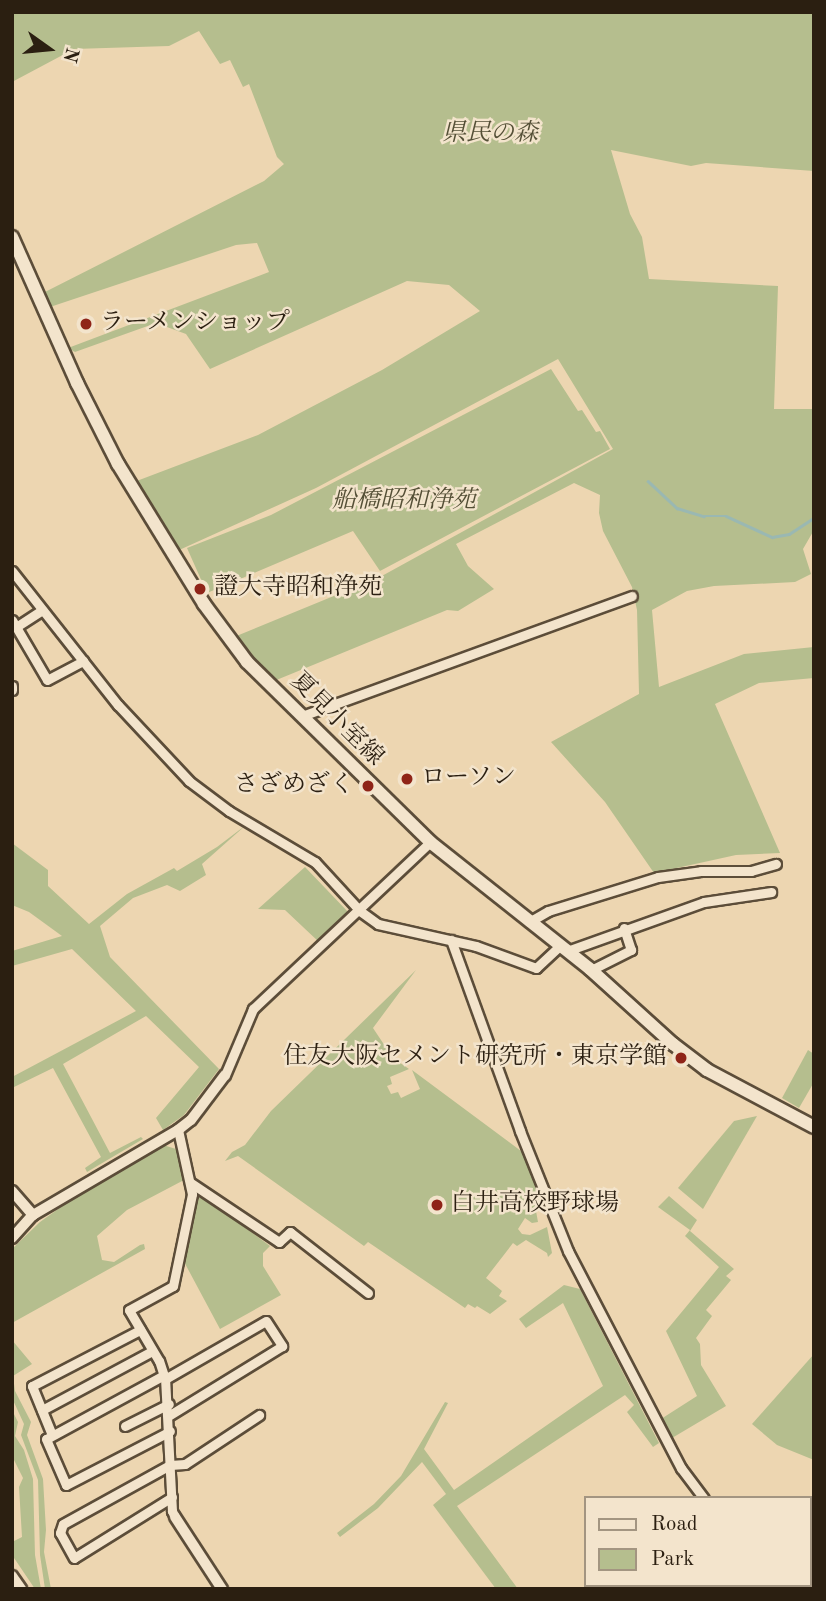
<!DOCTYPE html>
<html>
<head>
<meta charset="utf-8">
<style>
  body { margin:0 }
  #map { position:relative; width:826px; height:1601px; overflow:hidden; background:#edd6b1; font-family:"Old Standard TT","Noto Serif JP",serif }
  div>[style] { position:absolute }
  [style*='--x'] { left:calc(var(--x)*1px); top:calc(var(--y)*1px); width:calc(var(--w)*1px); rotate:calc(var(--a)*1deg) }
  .green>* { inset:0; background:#b5be8e; transform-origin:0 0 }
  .stream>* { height:2.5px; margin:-1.25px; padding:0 1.25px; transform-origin:1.25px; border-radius:1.25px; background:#9ab8b2 }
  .roads { filter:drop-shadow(2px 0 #5c4d39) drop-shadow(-2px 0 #5c4d39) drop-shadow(0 2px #5c4d39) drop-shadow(0 -2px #5c4d39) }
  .minor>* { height:9px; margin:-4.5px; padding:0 4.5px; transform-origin:4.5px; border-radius:4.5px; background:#f3e4cc }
  .tertiary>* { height:10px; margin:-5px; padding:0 5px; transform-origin:5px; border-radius:5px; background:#f3e4cc }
  .secondary>* { height:12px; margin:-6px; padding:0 6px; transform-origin:6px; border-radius:6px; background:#f3e4cc }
  .dots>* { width:19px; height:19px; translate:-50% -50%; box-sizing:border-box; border:4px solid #f3e4cc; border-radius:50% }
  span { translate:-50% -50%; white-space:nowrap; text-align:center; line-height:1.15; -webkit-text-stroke:5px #f3e4cc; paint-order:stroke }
  .park-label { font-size:24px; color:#544f36; font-style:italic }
  .poi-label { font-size:24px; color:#2b1f11 }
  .left { translate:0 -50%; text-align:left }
  .right { translate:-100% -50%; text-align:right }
  .street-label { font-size:24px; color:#2b1f11 }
  .frame { position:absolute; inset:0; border:14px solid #2b1f11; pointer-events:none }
  .legend { position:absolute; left:584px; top:1496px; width:228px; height:91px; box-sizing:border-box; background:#f3e4cc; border:2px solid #a39581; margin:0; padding:9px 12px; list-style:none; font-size:21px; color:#2b1f11 }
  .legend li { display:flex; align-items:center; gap:14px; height:35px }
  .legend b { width:35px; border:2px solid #a39581 }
  .north { position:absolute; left:14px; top:14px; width:70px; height:70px; -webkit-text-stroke:5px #f3e4cc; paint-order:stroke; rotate:105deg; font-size:19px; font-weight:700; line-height:28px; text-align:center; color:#2b1f11 }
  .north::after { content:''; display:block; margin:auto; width:24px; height:32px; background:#2b1f11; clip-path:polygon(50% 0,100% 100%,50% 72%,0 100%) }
</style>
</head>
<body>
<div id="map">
  <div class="green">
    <i style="clip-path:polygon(12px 12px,814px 12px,814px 171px,706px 163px,691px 166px,611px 150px,630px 214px,642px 237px,649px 279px,778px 286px,774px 409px,814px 409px,814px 530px,803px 549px,811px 574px,795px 582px,714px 586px,687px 591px,652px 610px,659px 687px,744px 654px,814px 647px,814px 678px,759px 683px,715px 704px,780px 853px,736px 855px,654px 873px,605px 802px,551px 742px,639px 694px,637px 610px,632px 587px,603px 531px,599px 513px,600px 495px,574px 483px,456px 544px,468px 566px,494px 589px,458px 611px,447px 610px,274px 681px,240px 645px,234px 637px,380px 577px,613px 449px,558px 359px,316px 488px,177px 551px,134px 482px,258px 435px,382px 370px,480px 311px,449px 285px,407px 281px,210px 369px,186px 334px,156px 323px,75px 352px,68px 348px,269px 272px,257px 243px,236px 245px,50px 307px,43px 293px,264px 181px,284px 164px,277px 157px,249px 84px,243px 87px,230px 60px,220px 64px,199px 31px,169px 46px,74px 49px,12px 82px)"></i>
    <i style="clip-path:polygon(551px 369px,578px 411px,582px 410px,596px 432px,600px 431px,610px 449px,380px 571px,353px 531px,207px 593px,187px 548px,271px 515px)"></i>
    <i style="clip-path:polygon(246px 825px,202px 864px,206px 875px,180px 891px,167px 885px,133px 898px,100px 926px,110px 957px,219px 1069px,184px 1115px,163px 1130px,156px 1118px,199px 1067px,146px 1016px,63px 1064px,110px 1153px,141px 1137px,143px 1139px,87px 1172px,85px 1168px,101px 1157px,53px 1068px,12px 1088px,12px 1077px,136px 1011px,72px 949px,12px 966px,12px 951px,62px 936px,29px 912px,12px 905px,12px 843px,48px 870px,48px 886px,89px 924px,127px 894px,174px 868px,177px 871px,217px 847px)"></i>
    <i style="clip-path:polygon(305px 867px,350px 914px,320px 943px,285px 910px,258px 909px)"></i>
    <i style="clip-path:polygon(416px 970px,373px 1028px,393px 1058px,409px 1069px,390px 1077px,392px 1084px,387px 1086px,391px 1094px,398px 1092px,401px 1098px,420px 1089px,412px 1070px,525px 1154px,546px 1206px,536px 1211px,538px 1222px,532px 1223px,525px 1218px,518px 1229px,522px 1234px,530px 1235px,547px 1227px,552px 1253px,548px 1257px,547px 1253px,526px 1240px,517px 1246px,513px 1243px,486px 1278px,502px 1291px,499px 1296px,507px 1301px,490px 1314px,477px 1306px,475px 1308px,468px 1304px,465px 1308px,368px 1242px,364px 1246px,238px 1156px,225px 1161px,232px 1152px,245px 1145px,271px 1111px)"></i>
    <i style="clip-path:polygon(808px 1050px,814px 1054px,814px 1082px,799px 1108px,782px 1098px)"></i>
    <i style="clip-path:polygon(757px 1116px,703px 1209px,678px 1188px,734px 1121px)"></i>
    <i style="clip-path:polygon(163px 1145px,176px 1149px,184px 1180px,127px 1210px,97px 1236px,102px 1260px,114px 1262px,140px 1245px,144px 1244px,145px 1249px,12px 1323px,12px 1249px,40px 1222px,79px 1194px)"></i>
    <i style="clip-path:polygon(198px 1192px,270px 1246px,263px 1253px,263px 1266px,281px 1295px,220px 1329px,182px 1258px)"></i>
    <i style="clip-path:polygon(669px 1196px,697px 1220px,690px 1231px,734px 1269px,726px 1276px,731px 1280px,706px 1310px,712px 1316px,696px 1338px,700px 1344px,701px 1365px,726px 1406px,672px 1438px,661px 1419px,697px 1396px,666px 1331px,719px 1267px,685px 1236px,690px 1230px,658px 1207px)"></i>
    <i style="clip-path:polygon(564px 1285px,580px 1289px,659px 1443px,653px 1447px,627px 1412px,634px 1405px,625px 1395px,457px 1506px,518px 1589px,496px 1589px,433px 1505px,446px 1494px,422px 1462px,378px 1508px,340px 1537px,337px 1533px,374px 1504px,401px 1476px,445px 1402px,448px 1403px,424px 1449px,454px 1490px,603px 1386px,563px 1303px,526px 1328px,519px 1319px)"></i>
    <i style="clip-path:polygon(12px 1340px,32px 1364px,13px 1376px,15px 1391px,31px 1422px,27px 1435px,43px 1479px,46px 1530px,44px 1552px,51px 1589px,45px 1589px,40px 1555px,38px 1480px,21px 1435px,24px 1424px,12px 1398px)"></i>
    <i style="clip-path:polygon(814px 1354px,814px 1460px,777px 1445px,752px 1424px)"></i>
    <i style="clip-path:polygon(12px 1410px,18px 1422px,15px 1436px,24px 1450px,33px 1479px,35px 1555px,41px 1589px,35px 1589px,12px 1555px,12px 1542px,22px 1537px,19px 1487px,23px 1478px,12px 1456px)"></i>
    <i style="left:674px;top:1585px;width:102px;height:5px"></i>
  </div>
  <div class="stream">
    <i style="--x:648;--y:481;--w:40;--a:43"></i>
    <i style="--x:677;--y:508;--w:28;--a:17"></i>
    <i style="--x:704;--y:516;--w:22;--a:0"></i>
    <i style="--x:726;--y:516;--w:51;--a:24.5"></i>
    <i style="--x:772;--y:537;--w:17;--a:-10"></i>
    <i style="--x:789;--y:534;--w:30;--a:-33"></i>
  </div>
  <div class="roads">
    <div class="minor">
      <i style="--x:12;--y:571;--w:171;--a:51.7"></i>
      <i style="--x:118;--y:705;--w:104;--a:46.9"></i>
      <i style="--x:189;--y:781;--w:50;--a:36.9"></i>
      <i style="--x:229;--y:811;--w:100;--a:30.7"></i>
      <i style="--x:315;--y:862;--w:67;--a:47.4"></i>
      <i style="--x:360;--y:911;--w:22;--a:36"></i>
      <i style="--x:378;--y:924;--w:100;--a:12.7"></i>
      <i style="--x:476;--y:946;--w:64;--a:20.1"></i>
      <i style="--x:536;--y:968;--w:33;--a:-43"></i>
      <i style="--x:12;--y:620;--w:69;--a:59.7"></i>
      <i style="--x:47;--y:680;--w:41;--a:-27.8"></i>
      <i style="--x:16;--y:627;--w:31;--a:-33"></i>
      <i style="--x:12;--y:686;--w:4;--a:90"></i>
      <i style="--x:302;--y:716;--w:351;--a:-20"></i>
      <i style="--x:529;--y:922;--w:22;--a:-30"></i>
      <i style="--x:548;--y:911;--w:115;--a:-17.2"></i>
      <i style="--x:658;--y:877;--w:43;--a:-7.9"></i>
      <i style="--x:701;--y:871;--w:50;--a:0"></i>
      <i style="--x:751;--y:871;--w:26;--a:-16"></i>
      <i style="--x:451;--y:940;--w:203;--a:70.1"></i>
      <i style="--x:520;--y:1131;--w:129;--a:68.2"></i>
      <i style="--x:568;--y:1251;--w:245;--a:62.5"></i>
      <i style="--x:681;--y:1468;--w:38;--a:53"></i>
      <i style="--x:567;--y:951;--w:145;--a:-19.7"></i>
      <i style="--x:704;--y:902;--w:68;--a:-8.5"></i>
      <i style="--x:591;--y:970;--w:45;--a:-26.6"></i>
      <i style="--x:631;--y:950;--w:23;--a:-108"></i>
      <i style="--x:225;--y:1075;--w:72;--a:-67"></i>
      <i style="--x:253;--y:1009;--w:243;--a:-43.3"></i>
      <i style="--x:191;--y:1183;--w:106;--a:33.8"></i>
      <i style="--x:279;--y:1242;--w:15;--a:-42"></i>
      <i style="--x:290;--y:1232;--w:99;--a:38"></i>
      <i style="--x:164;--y:1375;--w:134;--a:151.5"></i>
      <i style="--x:46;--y:1439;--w:50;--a:66.5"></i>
      <i style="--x:66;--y:1485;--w:117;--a:-27.4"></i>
      <i style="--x:165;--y:1379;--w:116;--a:-29.9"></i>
      <i style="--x:266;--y:1321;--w:30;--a:57"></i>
      <i style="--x:282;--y:1346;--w:132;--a:148.4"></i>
      <i style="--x:42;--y:1410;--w:125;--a:-28.2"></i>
      <i style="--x:125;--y:1426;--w:49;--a:-26.6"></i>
      <i style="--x:52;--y:1435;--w:53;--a:-112.2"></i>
      <i style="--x:32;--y:1386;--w:122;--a:-27.4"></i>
      <i style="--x:172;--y:1497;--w:115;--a:148.1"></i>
      <i style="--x:74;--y:1558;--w:29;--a:-119"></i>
      <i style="--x:60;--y:1533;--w:9;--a:-72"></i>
      <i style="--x:63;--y:1524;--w:122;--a:-28.9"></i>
      <i style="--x:170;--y:1465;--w:15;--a:-4"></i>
      <i style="--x:185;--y:1464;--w:89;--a:-33.5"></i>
      <i style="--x:175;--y:1517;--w:7;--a:-117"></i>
      <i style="--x:172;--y:1511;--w:132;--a:-93"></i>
      <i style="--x:165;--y:1379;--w:19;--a:-108"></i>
      <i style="--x:159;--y:1361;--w:59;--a:-120.5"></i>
      <i style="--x:129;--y:1310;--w:50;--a:-28.6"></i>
      <i style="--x:173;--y:1286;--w:94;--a:-78.3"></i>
      <i style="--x:192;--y:1194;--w:66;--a:-102.3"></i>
      <i style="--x:779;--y:1585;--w:6;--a:45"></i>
      <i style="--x:606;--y:1589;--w:6;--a:-39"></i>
    </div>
    <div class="tertiary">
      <i style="--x:12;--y:1191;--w:32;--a:49"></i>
      <i style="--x:12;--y:1238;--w:31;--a:-48"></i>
      <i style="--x:33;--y:1215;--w:168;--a:-30.4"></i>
      <i style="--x:178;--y:1130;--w:16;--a:-38"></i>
      <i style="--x:191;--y:1120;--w:56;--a:-52.9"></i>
      <i style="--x:175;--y:1517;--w:86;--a:56.9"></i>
      <i style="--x:12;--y:1576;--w:16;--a:55"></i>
    </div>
    <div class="secondary">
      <i style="--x:12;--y:237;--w:160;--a:66"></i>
      <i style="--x:77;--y:383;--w:91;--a:63.2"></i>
      <i style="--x:118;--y:464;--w:164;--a:58.4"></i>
      <i style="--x:204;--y:604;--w:72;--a:53.4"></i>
      <i style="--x:247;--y:662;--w:257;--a:44.5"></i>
      <i style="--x:430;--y:842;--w:204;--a:38.4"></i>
      <i style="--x:590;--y:969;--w:112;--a:42.1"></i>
      <i style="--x:673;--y:1044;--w:43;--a:37.4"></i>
      <i style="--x:707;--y:1070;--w:121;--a:28"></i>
    </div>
  </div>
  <div class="dots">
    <i style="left:86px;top:324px;background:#8f2418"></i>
    <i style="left:200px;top:589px;background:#8f2418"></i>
    <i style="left:407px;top:779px;background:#8f2418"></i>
    <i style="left:368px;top:786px;background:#8f2418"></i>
    <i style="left:681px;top:1058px;background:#8f2418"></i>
    <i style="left:437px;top:1205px;background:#8f2418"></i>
  </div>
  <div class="park-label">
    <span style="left:490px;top:135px">県民の森</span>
    <span style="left:404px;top:502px">船橋昭和浄苑</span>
  </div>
  <div class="poi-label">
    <span class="left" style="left:100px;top:324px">ラーメンショップ</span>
    <span class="left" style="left:214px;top:589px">證大寺昭和浄苑</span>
    <span class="left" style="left:421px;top:779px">ローソン</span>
    <span class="right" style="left:354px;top:786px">さざめざく</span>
    <span class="right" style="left:667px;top:1058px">住友大阪セメント研究所・東京学館</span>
    <span class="left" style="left:451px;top:1205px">白井高校野球場</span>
  </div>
  <div class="street-label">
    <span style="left:336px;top:720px;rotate:45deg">夏見小室線</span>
  </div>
  <div class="frame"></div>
  <ul class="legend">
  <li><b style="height:9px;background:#f3e4cc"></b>Road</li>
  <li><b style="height:19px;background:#b5be8e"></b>Park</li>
  </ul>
  <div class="north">N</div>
</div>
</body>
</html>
